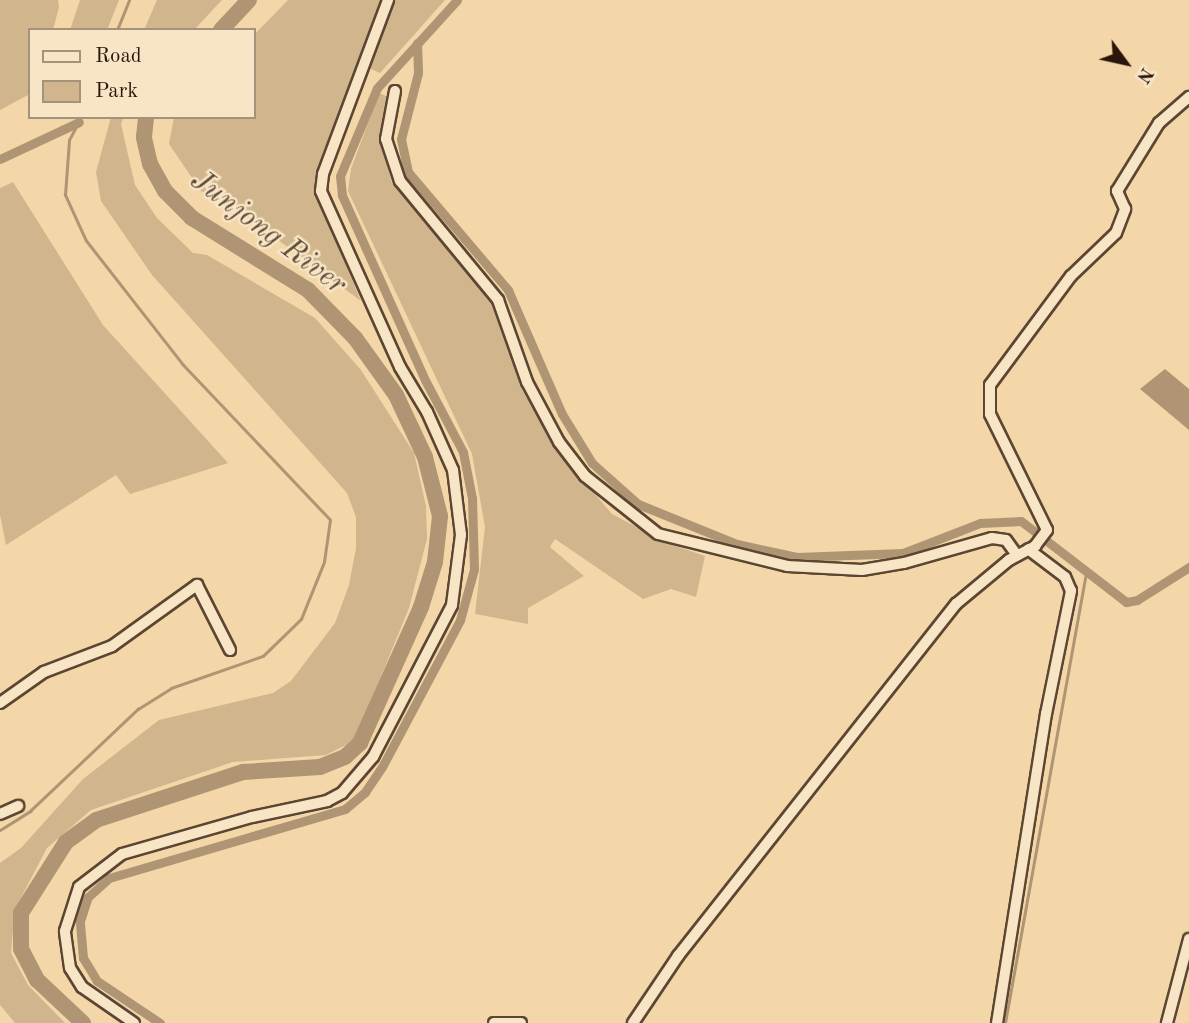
<!DOCTYPE html>
<html>
<head>
<meta charset="utf-8">
<style>
  body { margin:0 }
  #map { position:relative; width:1189px; height:1023px; overflow:hidden; background:#f3d7a8; font-family:"Old Standard TT",serif }
  div>[style] { position:absolute }
  [style*='--x'] { left:calc(var(--x)*1px); top:calc(var(--y)*1px); width:calc(var(--w)*1px); rotate:calc(var(--a)*1deg) }
  .green>* { inset:0; background:#d1b68d }
  .water>* { inset:0; background:#af9573 }
  .stream>* { height:2.5px; margin:-1.25px; padding:0 1.25px; transform-origin:1.25px; border-radius:1.25px; background:#af9573 }
  .canal>* { height:9px; margin:-4.5px; padding:0 4.5px; transform-origin:4.5px; border-radius:4.5px; background:#af9573 }
  .river>* { height:16px; margin:-8px; padding:0 8px; transform-origin:8px; border-radius:8px; background:#af9573 }
  .roads { filter:drop-shadow(2px 0 #5c4632) drop-shadow(-2px 0 #5c4632) drop-shadow(0 2px #5c4632) drop-shadow(0 -2px #5c4632) }
  .minor>* { height:10px; margin:-5px; padding:0 5px; transform-origin:5px; border-radius:5px; background:#f7e5c6 }
  span { translate:-50% -50%; white-space:nowrap; text-align:center; line-height:1.15; -webkit-text-stroke:5px #f7e5c6; paint-order:stroke }
  .water-label { font-size:30px; color:#5f4935; font-style:italic }
  .legend { position:absolute; left:28px; top:28px; width:228px; height:91px; box-sizing:border-box; background:#f7e5c6; border:2px solid #a5927b; margin:0; padding:9px 12px; list-style:none; font-size:21px; color:#2a160b }
  .legend li { display:flex; align-items:center; gap:14px; height:35px }
  .legend b { width:35px; border:2px solid #a5927b }
  .north { position:absolute; left:1091px; top:28px; width:70px; height:70px; -webkit-text-stroke:5px #f7e5c6; paint-order:stroke; rotate:123deg; font-size:19px; font-weight:700; line-height:28px; text-align:center; color:#2a160b }
  .north::after { content:''; display:block; margin:auto; width:24px; height:32px; background:#2a160b; clip-path:polygon(50% 0,100% 100%,50% 72%,0 100%) }
</style>
</head>
<body>
<div id="map">
  <div class="green">
    <i style="clip-path:polygon(0 0,58px 0,59px 7px,53px 30px,30px 30px,28px 95px,0 110px)"></i>
    <i style="clip-path:polygon(80px 0,119px 0,107px 30px,70px 30px)"></i>
    <i style="clip-path:polygon(157px 0,222px 0,194px 30px,144px 30px)"></i>
    <i style="clip-path:polygon(288px 0,380px 0,317px 184px,318px 199px,361px 301px,232px 206px,201px 191px,169px 144px,174px 117px,254px 117px,254px 35px)"></i>
    <i style="clip-path:polygon(394px 0,445px 0,380px 73px,369px 68px)"></i>
    <i style="clip-path:polygon(379px 93px,388px 97px,380px 141px,392px 183px,496px 305px,521px 388px,554px 446px,612px 514px,667px 543px,705px 556px,696px 597px,671px 589px,643px 599px,555px 539px,550px 547px,584px 576px,528px 608px,528px 624px,475px 614px,485px 527px,472px 454px,348px 191px,351px 169px)"></i>
    <i style="clip-path:polygon(111px 117px,124px 117px,121px 124px,135px 185px,157px 218px,193px 253px,207px 255px,315px 318px,361px 370px,414px 453px,426px 506px,427px 539px,409px 608px,357px 735px,346px 745px,326px 755px,233px 762px,91px 810px,47px 848px,15px 909px,11px 953px,28px 985px,65px 1023px,15px 1023px,0 1005px,0 863px,21px 848px,83px 779px,159px 720px,273px 693px,291px 681px,335px 623px,349px 585px,356px 548px,356px 517px,347px 493px,152px 275px,101px 201px,96px 172px)"></i>
    <i style="clip-path:polygon(13px 182px,103px 325px,228px 463px,130px 494px,116px 475px,6px 545px,0 515px,0 188px)"></i>
  </div>
  <div class="water">
    <i style="clip-path:polygon(1165px 369px,1189px 389px,1189px 430px,1140px 389px)"></i>
  </div>
  <div class="stream">
    <i style="--x:117;--y:30;--w:32;--a:-68"></i>
    <i style="--x:0;--y:830;--w:36;--a:-32"></i>
    <i style="--x:30;--y:811;--w:149;--a:-43.4"></i>
    <i style="--x:138;--y:709;--w:39;--a:-32"></i>
    <i style="--x:171;--y:688;--w:97;--a:-19.2"></i>
    <i style="--x:263;--y:656;--w:53;--a:-44.2"></i>
    <i style="--x:301;--y:619;--w:61;--a:-68"></i>
    <i style="--x:324;--y:562;--w:42;--a:-81.9"></i>
    <i style="--x:330;--y:520;--w:214;--a:-133.5"></i>
    <i style="--x:183;--y:365;--w:157;--a:-128"></i>
    <i style="--x:86;--y:241;--w:51;--a:-114.5"></i>
    <i style="--x:65;--y:195;--w:55;--a:-85.8"></i>
    <i style="--x:69;--y:140;--w:26;--a:-62"></i>
    <i style="--x:1005;--y:1023;--w:457;--a:-79.8"></i>
  </div>
  <div class="canal">
    <i style="--x:417;--y:43;--w:30;--a:88"></i>
    <i style="--x:418;--y:73;--w:68;--a:104.4"></i>
    <i style="--x:401;--y:139;--w:34;--a:78"></i>
    <i style="--x:408;--y:172;--w:155;--a:49.7"></i>
    <i style="--x:508;--y:290;--w:135;--a:66.5"></i>
    <i style="--x:562;--y:414;--w:57;--a:58.5"></i>
    <i style="--x:592;--y:463;--w:62;--a:41.7"></i>
    <i style="--x:638;--y:504;--w:107;--a:22"></i>
    <i style="--x:737;--y:544;--w:61;--a:12.2"></i>
    <i style="--x:797;--y:557;--w:106;--a:-2.2"></i>
    <i style="--x:903;--y:553;--w:83;--a:-21.3"></i>
    <i style="--x:980;--y:523;--w:41;--a:-2.8"></i>
    <i style="--x:1021;--y:521;--w:133;--a:37.6"></i>
    <i style="--x:1126;--y:602;--w:11;--a:-10"></i>
    <i style="--x:1137;--y:600;--w:62;--a:-32.4"></i>
    <i style="--x:0;--y:159;--w:87;--a:-25.1"></i>
    <i style="--x:160;--y:1023;--w:76;--a:-146.3"></i>
    <i style="--x:97;--y:981;--w:27;--a:-121"></i>
    <i style="--x:83;--y:958;--w:37;--a:-95"></i>
    <i style="--x:80;--y:921;--w:25;--a:-72"></i>
    <i style="--x:88;--y:897;--w:28;--a:-42"></i>
    <i style="--x:109;--y:878;--w:246;--a:-16.3"></i>
    <i style="--x:345;--y:809;--w:26;--a:-40"></i>
    <i style="--x:365;--y:792;--w:30;--a:-56"></i>
    <i style="--x:382;--y:767;--w:166;--a:-62"></i>
    <i style="--x:460;--y:620;--w:53;--a:-74.6"></i>
    <i style="--x:474;--y:569;--w:71;--a:-91.6"></i>
    <i style="--x:472;--y:498;--w:47;--a:-101.1"></i>
    <i style="--x:463;--y:452;--w:81;--a:-117.8"></i>
    <i style="--x:425;--y:380;--w:203;--a:-114.2"></i>
    <i style="--x:342;--y:195;--w:19;--a:-96"></i>
    <i style="--x:340;--y:176;--w:95;--a:-67.2"></i>
    <i style="--x:377;--y:88;--w:119;--a:-47.7"></i>
  </div>
  <div class="river">
    <i style="--x:221;--y:30;--w:41;--a:-47"></i>
    <i style="--x:83;--y:1023;--w:63;--a:-136.9"></i>
    <i style="--x:37;--y:980;--w:35;--a:-117"></i>
    <i style="--x:21;--y:949;--w:36;--a:-90"></i>
    <i style="--x:21;--y:913;--w:84;--a:-57.6"></i>
    <i style="--x:66;--y:842;--w:37;--a:-36"></i>
    <i style="--x:96;--y:820;--w:155;--a:-18.1"></i>
    <i style="--x:243;--y:772;--w:77;--a:-3.7"></i>
    <i style="--x:320;--y:767;--w:27;--a:-22"></i>
    <i style="--x:345;--y:757;--w:21;--a:-43"></i>
    <i style="--x:360;--y:743;--w:149;--a:-65.8"></i>
    <i style="--x:421;--y:607;--w:47;--a:-72.7"></i>
    <i style="--x:435;--y:562;--w:46;--a:-83.8"></i>
    <i style="--x:440;--y:516;--w:61;--a:-104.3"></i>
    <i style="--x:425;--y:457;--w:68;--a:-115.1"></i>
    <i style="--x:396;--y:395;--w:70;--a:-125.7"></i>
    <i style="--x:355;--y:338;--w:67;--a:-134.4"></i>
    <i style="--x:308;--y:290;--w:137;--a:-148.2"></i>
    <i style="--x:192;--y:218;--w:38;--a:-135"></i>
    <i style="--x:165;--y:191;--w:31;--a:-119"></i>
    <i style="--x:150;--y:164;--w:28;--a:-103"></i>
    <i style="--x:144;--y:137;--w:20;--a:-84"></i>
  </div>
  <div class="roads">
    <div class="minor">
      <i style="--x:395;--y:91;--w:49;--a:100.6"></i>
      <i style="--x:386;--y:139;--w:44;--a:71.6"></i>
      <i style="--x:400;--y:181;--w:154;--a:50.5"></i>
      <i style="--x:498;--y:300;--w:87;--a:70.5"></i>
      <i style="--x:527;--y:382;--w:68;--a:61.9"></i>
      <i style="--x:559;--y:442;--w:43;--a:52.6"></i>
      <i style="--x:585;--y:476;--w:93;--a:38.5"></i>
      <i style="--x:658;--y:534;--w:133;--a:13.9"></i>
      <i style="--x:787;--y:566;--w:75;--a:3.1"></i>
      <i style="--x:862;--y:570;--w:43;--a:-9.5"></i>
      <i style="--x:904;--y:563;--w:91;--a:-15.9"></i>
      <i style="--x:992;--y:538;--w:14;--a:8"></i>
      <i style="--x:1006;--y:540;--w:19;--a:54"></i>
      <i style="--x:0;--y:703;--w:54;--a:-35.2"></i>
      <i style="--x:44;--y:672;--w:73;--a:-20.9"></i>
      <i style="--x:112;--y:646;--w:105;--a:-35.7"></i>
      <i style="--x:197;--y:585;--w:73;--a:63.1"></i>
      <i style="--x:0;--y:814;--w:20;--a:-24"></i>
      <i style="--x:134;--y:1023;--w:63;--a:-145.3"></i>
      <i style="--x:82;--y:987;--w:22;--a:-122"></i>
      <i style="--x:70;--y:968;--w:37;--a:-98"></i>
      <i style="--x:65;--y:931;--w:46;--a:-72.3"></i>
      <i style="--x:79;--y:887;--w:54;--a:-37.5"></i>
      <i style="--x:122;--y:854;--w:135;--a:-15.9"></i>
      <i style="--x:252;--y:817;--w:77;--a:-12"></i>
      <i style="--x:327;--y:801;--w:17;--a:-28"></i>
      <i style="--x:342;--y:793;--w:48;--a:-49.3"></i>
      <i style="--x:373;--y:757;--w:171;--a:-62.5"></i>
      <i style="--x:452;--y:605;--w:71;--a:-82.7"></i>
      <i style="--x:461;--y:535;--w:65;--a:-97"></i>
      <i style="--x:453;--y:470;--w:64;--a:-114.1"></i>
      <i style="--x:427;--y:412;--w:52;--a:-121"></i>
      <i style="--x:400;--y:367;--w:193;--a:-114.2"></i>
      <i style="--x:321;--y:191;--w:17;--a:-83"></i>
      <i style="--x:323;--y:174;--w:186;--a:-69.5"></i>
      <i style="--x:494;--y:1023;--w:27;--a:0"></i>
      <i style="--x:633;--y:1023;--w:81;--a:-56.1"></i>
      <i style="--x:678;--y:956;--w:449;--a:-51.7"></i>
      <i style="--x:956;--y:604;--w:69;--a:-39.7"></i>
      <i style="--x:1009;--y:560;--w:30;--a:-28"></i>
      <i style="--x:1035;--y:546;--w:20;--a:-53"></i>
      <i style="--x:1047;--y:530;--w:129;--a:-116.2"></i>
      <i style="--x:990;--y:414;--w:29;--a:-90"></i>
      <i style="--x:990;--y:385;--w:136;--a:-53.4"></i>
      <i style="--x:1071;--y:276;--w:62;--a:-43.7"></i>
      <i style="--x:1116;--y:233;--w:26;--a:-69"></i>
      <i style="--x:1125;--y:209;--w:20;--a:-114"></i>
      <i style="--x:1117;--y:191;--w:80;--a:-58.3"></i>
      <i style="--x:1159;--y:123;--w:40;--a:-41"></i>
      <i style="--x:997;--y:1023;--w:313;--a:-81"></i>
      <i style="--x:1046;--y:714;--w:126;--a:-78.5"></i>
      <i style="--x:1071;--y:591;--w:15;--a:-113"></i>
      <i style="--x:1065;--y:577;--w:46;--a:-142.9"></i>
      <i style="--x:1167;--y:1023;--w:87;--a:-75.3"></i>
    </div>
  </div>
  <div class="water-label">
    <span style="left:268px;top:233px;rotate:37deg">Junjong River</span>
  </div>
  <ul class="legend">
  <li><b style="height:9px;background:#f7e5c6"></b>Road</li>
  <li><b style="height:19px;background:#d1b68d"></b>Park</li>
  </ul>
  <div class="north">N</div>
</div>
</body>
</html>
